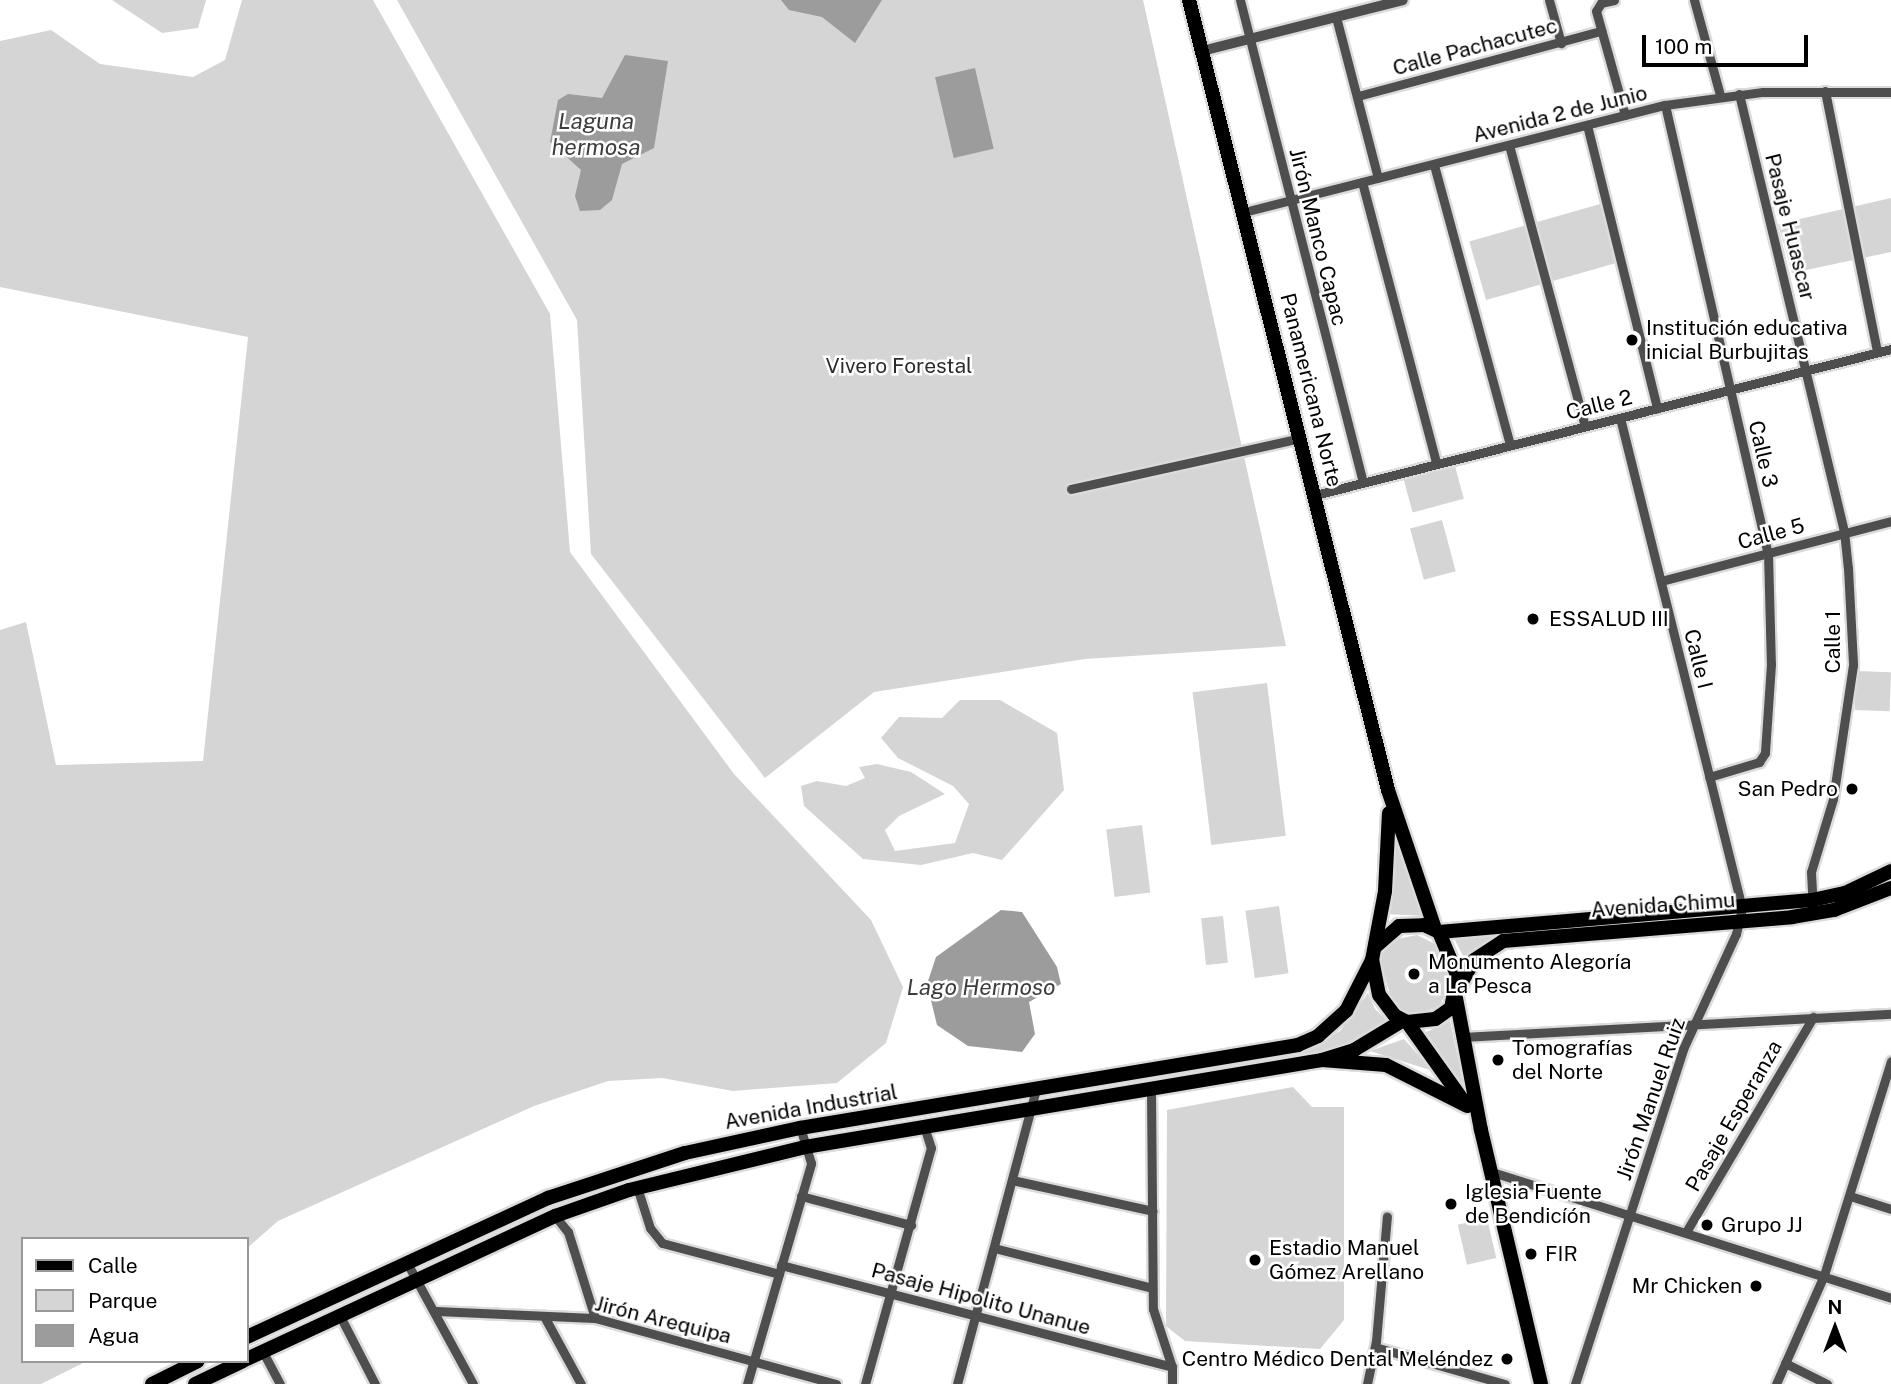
<!DOCTYPE html>
<html>
<head>
<meta charset="utf-8">
<style>
  body { margin:0 }
  #map { position:relative; width:1891px; height:1384px; overflow:hidden; background:#fff; font-family:"Public Sans",sans-serif }
  div>[style] { position:absolute }
  [style*='--x'] { left:calc(var(--x)*1px); top:calc(var(--y)*1px); width:calc(var(--w)*1px); rotate:calc(var(--a)*1deg) }
  .green>* { inset:0; background:#d5d5d5; transform-origin:0 0 }
  .water>* { inset:0; background:#9c9c9c; transform-origin:0 0 }
  .roads { filter:drop-shadow(2px 0 #dbdbdb) drop-shadow(-2px 0 #dbdbdb) drop-shadow(0 2px #dbdbdb) drop-shadow(0 -2px #dbdbdb) }
  .minor>* { height:9px; margin:-4.5px; padding:0 4.5px; transform-origin:4.5px; border-radius:4.5px; background:#4e4e4e }
  .tertiary>* { height:10px; margin:-5px; padding:0 5px; transform-origin:5px; border-radius:5px; background:#4e4e4e }
  .primary>* { height:14px; margin:-7px; padding:0 7px; transform-origin:7px; border-radius:7px; background:#000 }
  .trunk>* { height:14px; margin:-7px; padding:0 7px; transform-origin:7px; border-radius:7px; background:#000 }
  .dots>* { width:19px; height:19px; translate:-50% -50%; box-sizing:border-box; border:4px solid #fff; border-radius:50% }
  span { translate:-50% -50%; white-space:nowrap; text-align:center; line-height:1.15; -webkit-text-stroke:5px #fff; paint-order:stroke }
  .street-label { font-size:21px; color:#000 }
  .poi-label { font-size:21px; color:#000 }
  .left { translate:0 -50%; text-align:left }
  .right { translate:-100% -50%; text-align:right }
  .park-label { font-size:21px; color:#2c2c2c }
  .water-label { font-size:23px; color:#3d3d3d; font-style:italic }
  .legend { position:absolute; left:21px; top:1237px; width:228px; height:126px; box-sizing:border-box; background:#fff; border:2px solid #999; margin:0; padding:9px 12px; list-style:none; font-size:21px; color:#000 }
  .legend li { display:flex; align-items:center; gap:14px; height:35px }
  .legend b { width:35px; border:2px solid #999 }
  .north { position:absolute; left:1800px; top:1293px; width:70px; height:70px; -webkit-text-stroke:5px #fff; paint-order:stroke; rotate:0deg; font-size:19px; font-weight:700; line-height:28px; text-align:center; color:#000 }
  .north::after { content:''; display:block; margin:auto; width:24px; height:32px; background:#000; clip-path:polygon(50% 0,100% 100%,50% 72%,0 100%) }
  .scale { position:absolute; left:1642px; top:35px; width:166px; height:32px; box-sizing:border-box; border:4px solid #000; border-top:0; padding-left:9px; font-size:21px; line-height:24px; white-space:nowrap; color:#000; -webkit-text-stroke:5px #fff; paint-order:stroke }
</style>
</head>
<body>
<div id="map">
  <div class="green">
    <i style="clip-path:polygon(112px 0,206px 0,198px 28px,162px 33px)"></i>
    <i style="clip-path:polygon(242px 0,373px 0,550px 314px,570px 552px,734px 774px,871px 920px,903px 987px,886px 1043px,837px 1083px,733px 1091px,662px 1078px,608px 1081px,534px 1106px,278px 1221px,247px 1248px,247px 1239px,23px 1239px,23px 1361px,87px 1361px,41px 1384px,0 1384px,0 630px,26px 622px,56px 765px,203px 761px,248px 337px,0 287px,0 41px,51px 30px,100px 64px,193px 77px,225px 60px)"></i>
    <i style="clip-path:polygon(397px 0,1143px 0,1286px 646px,1085px 659px,874px 692px,765px 778px,591px 554px,577px 320px)"></i>
    <i style="clip-path:polygon(1891px 198px,1891px 252px,1792px 273px,1778px 224px)"></i>
    <i style="left:1600px;top:204px;width:61px;height:136px;rotate:74deg"></i>
    <i style="left:1455px;top:466px;width:34px;height:53px;rotate:75deg"></i>
    <i style="left:1442px;top:520px;width:53px;height:33px;rotate:75deg"></i>
    <i style="left:1856px;top:671px;width:35px;height:39px;rotate:2deg"></i>
    <i style="left:1267px;top:683px;width:154px;height:75px;rotate:83deg"></i>
    <i style="clip-path:polygon(960px 700px,1000px 700px,1057px 733px,1064px 790px,1002px 860px,973px 853px,921px 865px,863px 859px,804px 806px,801px 786px,817px 781px,846px 786px,865px 778px,859px 767px,877px 764px,911px 772px,945px 794px,899px 816px,885px 830px,895px 851px,955px 843px,969px 804px,953px 786px,898px 758px,881px 738px,899px 717px,942px 718px)"></i>
    <i style="left:1142px;top:825px;width:68px;height:36px;rotate:83deg"></i>
    <i style="clip-path:polygon(1395px 830px,1424px 916px,1386px 914px)"></i>
    <i style="left:1279px;top:906px;width:68px;height:34px;rotate:82deg"></i>
    <i style="left:1223px;top:916px;width:47px;height:22px;rotate:84deg"></i>
    <i style="clip-path:polygon(1527px 930px,1465px 960px,1452px 934px)"></i>
    <i style="clip-path:polygon(1417px 935px,1439px 946px,1450px 985px,1439px 1007px,1412px 1015px,1393px 1004px,1381px 964px,1382px 952px,1393px 940px)"></i>
    <i style="clip-path:polygon(1368px 993px,1375px 1009px,1391px 1024px,1380px 1033px,1318px 1058px,1045px 1098px,1302px 1052px,1340px 1031px)"></i>
    <i style="clip-path:polygon(1450px 1021px,1463px 1082px,1461px 1085px,1422px 1034px)"></i>
    <i style="clip-path:polygon(1404px 1039px,1430px 1068px,1430px 1070px,1370px 1051px)"></i>
    <i style="clip-path:polygon(1293px 1087px,1312px 1107px,1344px 1107px,1344px 1320px,1320px 1349px,1185px 1341px,1166px 1326px,1167px 1110px)"></i>
    <i style="left:1487px;top:1218px;width:41px;height:30px;rotate:77deg"></i>
  </div>
  <div class="water">
    <i style="clip-path:polygon(781px 0,882px 0,855px 43px,822px 17px,789px 10px)"></i>
    <i style="clip-path:polygon(625px 55px,668px 61px,654px 148px,622px 164px,612px 200px,600px 210px,580px 211px,575px 196px,581px 170px,550px 142px,558px 100px,568px 94px,602px 98px)"></i>
    <i style="left:975px;top:68px;width:83px;height:41px;rotate:77deg"></i>
    <i style="clip-path:polygon(1001px 910px,1022px 912px,1057px 967px,1061px 984px,1029px 1002px,1035px 1034px,1022px 1052px,968px 1046px,937px 1025px,927px 984px,936px 957px)"></i>
  </div>
  <div class="roads">
    <div class="minor">
      <i style="--x:1240;--y:0;--w:498;--a:75.7"></i>
      <i style="--x:1549;--y:0;--w:45;--a:74.4"></i>
      <i style="--x:1614;--y:0;--w:13;--a:167"></i>
      <i style="--x:1601;--y:3;--w:9;--a:122"></i>
      <i style="--x:1596;--y:11;--w:108;--a:74.4"></i>
      <i style="--x:1694;--y:0;--w:98;--a:74.7"></i>
      <i style="--x:1336;--y:17;--w:166;--a:75.4"></i>
      <i style="--x:1825;--y:91;--w:266;--a:78.7"></i>
      <i style="--x:1739;--y:94;--w:449;--a:76.5"></i>
      <i style="--x:1844;--y:531;--w:37;--a:84"></i>
      <i style="--x:1848;--y:568;--w:97;--a:87"></i>
      <i style="--x:1853;--y:665;--w:135;--a:98.5"></i>
      <i style="--x:1833;--y:799;--w:76;--a:106.8"></i>
      <i style="--x:1811;--y:872;--w:33;--a:87"></i>
      <i style="--x:1358;--y:96;--w:252;--a:-15"></i>
      <i style="--x:1665;--y:105;--w:460;--a:77.1"></i>
      <i style="--x:1768;--y:553;--w:111;--a:88.5"></i>
      <i style="--x:1771;--y:664;--w:89;--a:93.9"></i>
      <i style="--x:1765;--y:753;--w:11;--a:124"></i>
      <i style="--x:1759;--y:762;--w:52;--a:163.3"></i>
      <i style="--x:1587;--y:125;--w:292;--a:76.1"></i>
      <i style="--x:1509;--y:145;--w:291;--a:74.9"></i>
      <i style="--x:1434;--y:165;--w:290;--a:74.8"></i>
      <i style="--x:1362;--y:182;--w:290;--a:75.2"></i>
      <i style="--x:1244;--y:212;--w:434;--a:-14.3"></i>
      <i style="--x:1665;--y:105;--w:99;--a:-7.6"></i>
      <i style="--x:1763;--y:92;--w:128;--a:0"></i>
      <i style="--x:1071;--y:489;--w:236;--a:-12.5"></i>
      <i style="--x:1315;--y:495;--w:594;--a:-14.22"></i>
      <i style="--x:1661;--y:581;--w:238;--a:-14.6"></i>
      <i style="--x:1462;--y:1037;--w:430;--a:-3.1"></i>
      <i style="--x:1151;--y:1091;--w:218;--a:89.5"></i>
      <i style="--x:1153;--y:1309;--w:61;--a:71.9"></i>
      <i style="--x:1172;--y:1367;--w:17;--a:90"></i>
      <i style="--x:1492;--y:1172;--w:418;--a:17.5"></i>
      <i style="--x:1012;--y:1180;--w:144;--a:12.4"></i>
      <i style="--x:637;--y:1187;--w:43;--a:72.4"></i>
      <i style="--x:650;--y:1228;--w:19;--a:51"></i>
      <i style="--x:662;--y:1243;--w:121;--a:14.8"></i>
      <i style="--x:801;--y:1196;--w:114;--a:14.8"></i>
      <i style="--x:1850;--y:1196;--w:43;--a:17.6"></i>
      <i style="--x:555;--y:1216;--w:21;--a:51"></i>
      <i style="--x:568;--y:1232;--w:90;--a:72.6"></i>
      <i style="--x:1686;--y:1232;--w:250;--a:-59.4"></i>
      <i style="--x:994;--y:1248;--w:163;--a:14.2"></i>
      <i style="--x:406;--y:1261;--w:140;--a:61.4"></i>
      <i style="--x:781;--y:1265;--w:404;--a:14.6"></i>
      <i style="--x:435;--y:1311;--w:160;--a:2.5"></i>
      <i style="--x:595;--y:1318;--w:250;--a:15.3"></i>
      <i style="--x:339;--y:1314;--w:79;--a:62.8"></i>
      <i style="--x:545;--y:1318;--w:75;--a:61.4"></i>
      <i style="--x:1375;--y:1347;--w:135;--a:15.9"></i>
      <i style="--x:263;--y:1352;--w:36;--a:62"></i>
      <i style="--x:1785;--y:1363;--w:47;--a:26.6"></i>
      <i style="--x:747;--y:1384;--w:230;--a:-73.8"></i>
      <i style="--x:811;--y:1163;--w:37;--a:-107"></i>
      <i style="--x:865;--y:1384;--w:245;--a:-74.4"></i>
      <i style="--x:931;--y:1148;--w:20;--a:-108"></i>
      <i style="--x:957;--y:1384;--w:304;--a:-75"></i>
      <i style="--x:1367;--y:1384;--w:44;--a:-78.2"></i>
      <i style="--x:1376;--y:1341;--w:125;--a:-85"></i>
      <i style="--x:1575;--y:1384;--w:352;--a:-72.1"></i>
      <i style="--x:1683;--y:1049;--w:127;--a:-65.3"></i>
      <i style="--x:1736;--y:934;--w:27;--a:-77"></i>
      <i style="--x:1742;--y:908;--w:505;--a:-103.98"></i>
      <i style="--x:1776;--y:1384;--w:119;--a:-66.2"></i>
      <i style="--x:1824;--y:1275;--w:224;--a:-72.6"></i>
    </div>
    <div class="tertiary">
      <i style="--x:1202;--y:51;--w:207;--a:-14.2"></i>
    </div>
    <div class="primary">
      <i style="--x:1439;--y:932;--w:374;--a:-4.9"></i>
      <i style="--x:1812;--y:900;--w:34;--a:-12"></i>
      <i style="--x:1845;--y:893;--w:51;--a:-25.6"></i>
      <i style="--x:1458;--y:989;--w:33;--a:-61"></i>
      <i style="--x:1474;--y:960;--w:35;--a:-33"></i>
      <i style="--x:1503;--y:941;--w:290;--a:-4.7"></i>
      <i style="--x:1792;--y:917;--w:43;--a:-9.5"></i>
      <i style="--x:1834;--y:910;--w:61;--a:-21.1"></i>
      <i style="--x:247;--y:1337;--w:332;--a:-24.8"></i>
      <i style="--x:548;--y:1198;--w:144;--a:-18.2"></i>
      <i style="--x:685;--y:1153;--w:118;--a:-12.3"></i>
      <i style="--x:800;--y:1128;--w:505;--a:-9.46"></i>
      <i style="--x:1298;--y:1045;--w:22;--a:-24"></i>
      <i style="--x:1318;--y:1036;--w:38;--a:-42"></i>
      <i style="--x:1346;--y:1011;--w:57;--a:-63"></i>
      <i style="--x:247;--y:1359;--w:340;--a:-24.9"></i>
      <i style="--x:555;--y:1216;--w:78;--a:-19.4"></i>
      <i style="--x:629;--y:1190;--w:181;--a:-13.7"></i>
      <i style="--x:805;--y:1147;--w:524;--a:-9.55"></i>
      <i style="--x:1322;--y:1060;--w:34;--a:-17"></i>
      <i style="--x:1354;--y:1050;--w:56;--a:-31.1"></i>
      <i style="--x:152;--y:1384;--w:51;--a:-26.6"></i>
      <i style="--x:195;--y:1384;--w:53;--a:-25.6"></i>
    </div>
    <div class="trunk">
      <i style="--x:1189;--y:0;--w:815;--a:75.86"></i>
      <i style="--x:1388;--y:790;--w:147;--a:71.3"></i>
      <i style="--x:1375;--y:947;--w:32;--a:-41"></i>
      <i style="--x:1399;--y:926;--w:25;--a:-2"></i>
      <i style="--x:1424;--y:925;--w:17;--a:25"></i>
      <i style="--x:1439;--y:932;--w:47;--a:67.3"></i>
      <i style="--x:1457;--y:975;--w:34;--a:100"></i>
      <i style="--x:1451;--y:1008;--w:19;--a:145"></i>
      <i style="--x:1435;--y:1019;--w:28;--a:174"></i>
      <i style="--x:1407;--y:1022;--w:13;--a:-153"></i>
      <i style="--x:1395;--y:1016;--w:26;--a:-127"></i>
      <i style="--x:1379;--y:995;--w:36;--a:-101"></i>
      <i style="--x:1372;--y:960;--w:70;--a:-79.3"></i>
      <i style="--x:1385;--y:891;--w:78;--a:-87.1"></i>
      <i style="--x:1456;--y:998;--w:134;--a:79.3"></i>
      <i style="--x:1481;--y:1130;--w:261;--a:76.7"></i>
      <i style="--x:1407;--y:1022;--w:95;--a:54.5"></i>
      <i style="--x:1322;--y:1060;--w:64;--a:4.5"></i>
      <i style="--x:1386;--y:1065;--w:91;--a:26.8"></i>
    </div>
  </div>
  <div class="dots">
    <i style="left:1632px;top:340px;background:#000"></i>
    <i style="left:1533px;top:619px;background:#000"></i>
    <i style="left:1852px;top:789px;background:#000"></i>
    <i style="left:1414px;top:974px;background:#000"></i>
    <i style="left:1498px;top:1060px;background:#000"></i>
    <i style="left:1451px;top:1204px;background:#000"></i>
    <i style="left:1707px;top:1225px;background:#000"></i>
    <i style="left:1531px;top:1254px;background:#000"></i>
    <i style="left:1255px;top:1260px;background:#000"></i>
    <i style="left:1756px;top:1286px;background:#000"></i>
    <i style="left:1507px;top:1359px;background:#000"></i>
  </div>
  <div class="street-label">
    <span style="left:1475px;top:47px;rotate:-15deg">Calle Pachacutec</span>
    <span style="left:1560px;top:114px;rotate:-14deg">Avenida 2 de Junio</span>
    <span style="left:1790px;top:227px;rotate:76deg">Pasaje Huascar</span>
    <span style="left:1318px;top:237px;rotate:76deg">Jirón Manco Capac</span>
    <span style="left:1311px;top:390px;rotate:76deg">Panamericana Norte</span>
    <span style="left:1599px;top:405px;rotate:-14deg">Calle 2</span>
    <span style="left:1763px;top:454px;rotate:77deg">Calle 3</span>
    <span style="left:1771px;top:534px;rotate:-15deg">Calle 5</span>
    <span style="left:1833px;top:642px;rotate:-90deg">Calle 1</span>
    <span style="left:1698px;top:659px;rotate:76deg">Calle I</span>
    <span style="left:1663px;top:905px;rotate:-4deg">Avenida Chimu</span>
    <span style="left:1651px;top:1099px;rotate:-71deg">Jirón Manuel Ruiz</span>
    <span style="left:811px;top:1107px;rotate:-10deg">Avenida Industrial</span>
    <span style="left:1734px;top:1116px;rotate:-60deg">Pasaje Esperanza</span>
    <span style="left:981px;top:1299px;rotate:15deg">Pasaje Hipolito Unanue</span>
    <span style="left:663px;top:1320px;rotate:14deg">Jirón Arequipa</span>
  </div>
  <div class="poi-label">
    <span class="left" style="left:1646px;top:340px">Institución educativa<br>inicial Burbujitas</span>
    <span class="left" style="left:1549px;top:619px">ESSALUD III</span>
    <span class="right" style="left:1838px;top:789px">San Pedro</span>
    <span class="left" style="left:1428px;top:974px">Monumento Alegoría<br>a La Pesca</span>
    <span class="left" style="left:1512px;top:1060px">Tomografías<br>del Norte</span>
    <span class="left" style="left:1465px;top:1204px">Iglesia Fuente<br>de Bendicíón</span>
    <span class="left" style="left:1721px;top:1225px">Grupo JJ</span>
    <span class="left" style="left:1269px;top:1260px">Estadio Manuel<br>Gómez Arellano</span>
    <span class="left" style="left:1545px;top:1254px">FIR</span>
    <span class="right" style="left:1742px;top:1286px">Mr Chicken</span>
    <span class="right" style="left:1493px;top:1359px">Centro Médico Dental Meléndez</span>
  </div>
  <div class="park-label">
    <span style="left:899px;top:366px">Vivero Forestal</span>
  </div>
  <div class="water-label">
    <span style="left:596px;top:134px">Laguna<br>hermosa</span>
    <span style="left:981px;top:987px">Lago Hermoso</span>
  </div>
  <ul class="legend">
  <li><b style="height:9px;background:#000"></b>Calle</li>
  <li><b style="height:19px;background:#d5d5d5"></b>Parque</li>
  <li><b style="height:19px;background:#9c9c9c"></b>Agua</li>
  </ul>
  <div class="north">N</div>
  <div class="scale">100 m</div>
</div>
</body>
</html>
